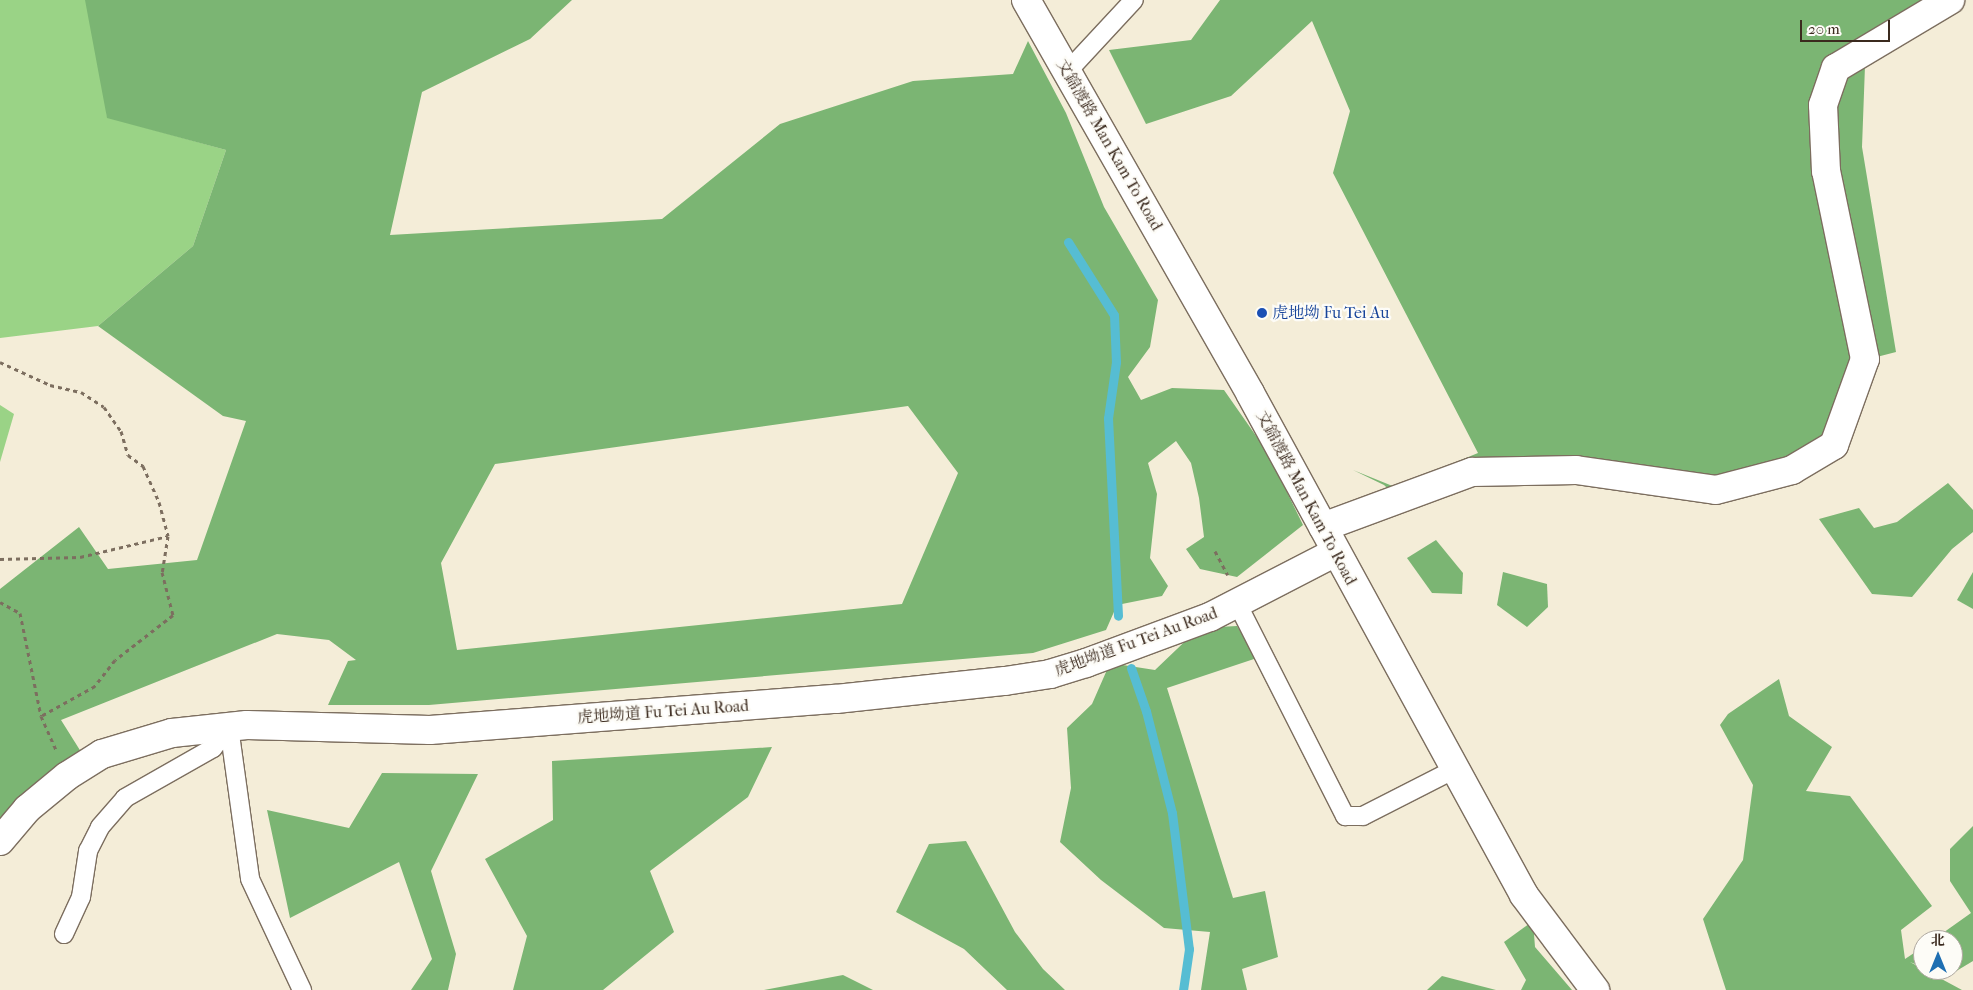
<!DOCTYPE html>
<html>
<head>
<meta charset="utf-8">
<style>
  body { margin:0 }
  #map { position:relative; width:1973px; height:990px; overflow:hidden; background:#f4edd8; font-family:"IM FELL French Canon","Noto Serif SC",serif }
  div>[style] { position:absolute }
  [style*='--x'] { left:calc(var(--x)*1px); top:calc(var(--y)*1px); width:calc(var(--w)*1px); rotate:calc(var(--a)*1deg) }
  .green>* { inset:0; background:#9ad386 }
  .forest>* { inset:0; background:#7bb573 }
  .stream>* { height:9px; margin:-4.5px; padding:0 4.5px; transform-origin:4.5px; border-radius:4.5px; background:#56bdd3 }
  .path>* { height:3px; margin-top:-1.5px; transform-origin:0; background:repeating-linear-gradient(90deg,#7c6e5f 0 4px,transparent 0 8px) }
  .roads { filter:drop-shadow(1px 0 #7c6e5f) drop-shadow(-1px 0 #7c6e5f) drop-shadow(0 1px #7c6e5f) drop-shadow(0 -1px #7c6e5f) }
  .service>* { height:18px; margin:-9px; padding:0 9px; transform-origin:9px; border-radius:9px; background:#fff }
  .minor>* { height:28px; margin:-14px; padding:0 14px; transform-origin:14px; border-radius:14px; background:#fff }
  .primary>* { height:28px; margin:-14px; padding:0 14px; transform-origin:14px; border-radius:14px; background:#fff }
  .dots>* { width:14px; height:14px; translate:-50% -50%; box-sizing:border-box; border:2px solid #fdfcf7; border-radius:50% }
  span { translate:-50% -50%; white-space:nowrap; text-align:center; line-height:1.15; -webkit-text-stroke:4.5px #fdfcf7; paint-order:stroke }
  .street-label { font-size:16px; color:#3b2a1e }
  .transit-label { font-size:16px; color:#164399 }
  .left { translate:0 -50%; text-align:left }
  .north { position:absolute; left:1913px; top:930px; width:50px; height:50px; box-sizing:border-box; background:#fdfcf7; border:1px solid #afa8a0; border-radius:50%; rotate:0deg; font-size:14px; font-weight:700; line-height:20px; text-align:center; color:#3b2a1e }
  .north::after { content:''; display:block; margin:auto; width:18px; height:22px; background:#1f6fb2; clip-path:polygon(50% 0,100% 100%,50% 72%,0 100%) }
  .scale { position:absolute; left:1800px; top:20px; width:90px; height:22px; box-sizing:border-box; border:2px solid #3b2a1e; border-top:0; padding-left:6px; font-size:15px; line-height:18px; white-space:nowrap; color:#3b2a1e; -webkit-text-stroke:4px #fdfcf7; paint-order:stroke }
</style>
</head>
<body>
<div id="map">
  <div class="green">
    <i style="clip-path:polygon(0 0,101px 0,107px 117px,226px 150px,193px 246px,98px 326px,0 338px)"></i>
    <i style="clip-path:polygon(0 405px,14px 414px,0 462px)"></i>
  </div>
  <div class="forest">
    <i style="clip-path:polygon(evenodd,85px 0,572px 0,530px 39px,422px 92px,390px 235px,662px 219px,780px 124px,913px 81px,1013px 74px,1028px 41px,1066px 113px,1104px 207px,1158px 300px,1150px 347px,1128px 377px,1141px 400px,1172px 388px,1224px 390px,1268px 453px,1303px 525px,1237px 577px,1200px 569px,1186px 549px,1204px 537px,1199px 498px,1191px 463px,1176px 441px,1148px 463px,1157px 494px,1150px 558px,1168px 586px,1162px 596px,1117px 605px,1106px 630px,1033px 653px,429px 705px,328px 705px,348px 661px,356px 660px,329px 640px,277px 634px,61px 720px,88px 763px,0 833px,0 589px,79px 527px,108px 569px,197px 560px,246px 421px,223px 416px,98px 326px,193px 246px,226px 150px,107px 118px,85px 0,908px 406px,958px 473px,902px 604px,457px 650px,441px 563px,495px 464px,908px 406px)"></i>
    <i style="clip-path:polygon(1220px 0,1958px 0,1865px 66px,1862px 147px,1896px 352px,1865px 360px,1822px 452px,1725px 487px,1470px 467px,1396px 496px,1384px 485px,1353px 470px,1395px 487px,1478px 453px,1333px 173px,1350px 111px,1312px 21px,1231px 96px,1146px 124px,1109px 50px,1191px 40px)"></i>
    <i style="clip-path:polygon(1948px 483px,1973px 510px,1973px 532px,1952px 549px,1912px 597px,1872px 594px,1819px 519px,1859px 508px,1874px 528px,1897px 522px)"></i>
    <i style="clip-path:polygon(1436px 540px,1463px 573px,1462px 594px,1432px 593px,1407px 558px)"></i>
    <i style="clip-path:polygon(1503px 572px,1547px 584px,1548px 607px,1527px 627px,1497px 605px)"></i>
    <i style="clip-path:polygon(1973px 572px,1973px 609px,1957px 600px)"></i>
    <i style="clip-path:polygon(1237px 626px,1257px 658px,1167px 688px,1233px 898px,1265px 891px,1278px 957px,1242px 969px,1247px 990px,1201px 990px,1210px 932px,1164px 928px,1101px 880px,1060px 842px,1071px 788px,1067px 728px,1092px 704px,1110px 663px,1155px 670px,1199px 628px)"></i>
    <i style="clip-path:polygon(1779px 679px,1789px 716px,1832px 747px,1806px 791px,1850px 796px,1932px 906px,1901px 930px,1905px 959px,1923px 947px,1923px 967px,1910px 962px,1962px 990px,1726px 990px,1703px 919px,1743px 860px,1753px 785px,1720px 725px,1728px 714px)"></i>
    <i style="clip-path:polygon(772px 747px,748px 797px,650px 871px,674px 932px,603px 990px,513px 990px,527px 936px,485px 859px,553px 820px,552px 761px)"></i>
    <i style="clip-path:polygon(382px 773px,478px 774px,431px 871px,456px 954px,448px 990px,411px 990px,432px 959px,399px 862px,290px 918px,267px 810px,349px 828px)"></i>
    <i style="clip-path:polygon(1973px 826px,1973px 961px,1948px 976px,1932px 970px,1953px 970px,1953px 940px,1933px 940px,1971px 913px,1950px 881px,1950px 849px)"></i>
    <i style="clip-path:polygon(966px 841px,1015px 932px,1043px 969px,1065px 990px,1007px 990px,964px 949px,896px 912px,929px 844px)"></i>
    <i style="clip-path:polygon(1533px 921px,1535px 947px,1572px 990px,1521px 990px,1526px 980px,1504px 942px)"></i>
    <i style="clip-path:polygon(843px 975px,873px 990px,764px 990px)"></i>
    <i style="clip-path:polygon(1442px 976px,1496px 990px,1427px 990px)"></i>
  </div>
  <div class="stream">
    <i style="--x:1068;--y:242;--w:86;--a:57.8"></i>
    <i style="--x:1114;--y:315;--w:47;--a:87.6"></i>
    <i style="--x:1116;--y:362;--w:57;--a:98.1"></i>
    <i style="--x:1108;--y:418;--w:198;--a:87.1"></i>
    <i style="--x:1131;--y:668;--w:46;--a:70.8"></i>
    <i style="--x:1146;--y:711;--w:105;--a:75.7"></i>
    <i style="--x:1172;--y:813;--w:137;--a:82.9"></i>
    <i style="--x:1189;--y:949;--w:41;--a:98.3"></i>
  </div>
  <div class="path">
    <i style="--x:0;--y:362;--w:55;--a:24.7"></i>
    <i style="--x:50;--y:385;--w:32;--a:13"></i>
    <i style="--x:81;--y:392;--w:27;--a:33"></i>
    <i style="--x:104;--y:407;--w:29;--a:55"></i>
    <i style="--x:121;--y:431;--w:25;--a:74"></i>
    <i style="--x:128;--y:455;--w:19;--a:36"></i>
    <i style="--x:143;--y:466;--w:39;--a:66"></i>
    <i style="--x:159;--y:502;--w:35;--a:75"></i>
    <i style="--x:168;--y:536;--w:36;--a:99"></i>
    <i style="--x:162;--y:572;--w:44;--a:75.7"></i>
    <i style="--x:173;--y:615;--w:73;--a:142.2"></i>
    <i style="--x:115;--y:660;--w:33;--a:128"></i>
    <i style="--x:95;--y:686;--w:62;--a:150.9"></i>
    <i style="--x:41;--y:716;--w:37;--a:66"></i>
    <i style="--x:1215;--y:551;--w:27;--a:62"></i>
    <i style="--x:0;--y:559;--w:80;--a:-1.4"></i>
    <i style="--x:80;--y:557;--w:90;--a:-13.4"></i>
    <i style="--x:0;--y:602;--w:23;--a:29"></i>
    <i style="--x:20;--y:613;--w:105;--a:78.5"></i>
  </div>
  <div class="roads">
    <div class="service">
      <i style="--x:1067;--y:72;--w:98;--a:-47.1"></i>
      <i style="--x:1237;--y:603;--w:239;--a:63.1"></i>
      <i style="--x:1345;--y:816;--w:18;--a:0"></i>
      <i style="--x:1363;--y:816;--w:101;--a:-27.1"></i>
      <i style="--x:229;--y:727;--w:153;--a:82.1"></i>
      <i style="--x:250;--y:879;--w:123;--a:64.9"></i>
      <i style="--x:64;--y:934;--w:41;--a:-65.3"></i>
      <i style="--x:81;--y:897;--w:47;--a:-81.3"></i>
      <i style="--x:88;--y:851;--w:27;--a:-63"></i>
      <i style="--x:100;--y:827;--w:38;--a:-49"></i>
      <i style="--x:125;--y:798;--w:101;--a:-29.6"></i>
      <i style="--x:213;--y:748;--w:26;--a:-53"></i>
    </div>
    <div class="minor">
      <i style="--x:1323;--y:527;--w:159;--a:-20.3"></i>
      <i style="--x:1472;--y:472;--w:104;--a:-1.1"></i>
      <i style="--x:1576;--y:470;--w:141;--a:8.1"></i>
      <i style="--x:1716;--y:490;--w:79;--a:-14.7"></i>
      <i style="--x:1792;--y:470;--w:49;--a:-30.8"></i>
      <i style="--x:1834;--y:445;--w:91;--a:-70.2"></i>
      <i style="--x:1865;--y:359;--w:192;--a:-101.7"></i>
      <i style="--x:1826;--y:171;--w:66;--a:-92.6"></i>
      <i style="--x:1823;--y:105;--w:39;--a:-71"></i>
      <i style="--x:1836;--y:68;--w:133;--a:-30.8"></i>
      <i style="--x:0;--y:841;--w:42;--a:-49.8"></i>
      <i style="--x:27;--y:809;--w:52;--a:-39.5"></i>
      <i style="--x:67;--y:776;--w:41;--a:-32.2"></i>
      <i style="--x:102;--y:754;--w:73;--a:-16.7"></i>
      <i style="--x:172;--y:733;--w:75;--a:-6.1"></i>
      <i style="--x:247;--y:725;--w:183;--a:1.6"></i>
      <i style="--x:430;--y:730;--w:407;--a:-4.4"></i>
      <i style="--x:836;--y:699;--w:170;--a:-6.1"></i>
      <i style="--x:1005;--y:681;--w:46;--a:-8.8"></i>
      <i style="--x:1050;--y:674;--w:38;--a:-17"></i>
      <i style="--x:1086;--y:663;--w:132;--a:-20.4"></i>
      <i style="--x:1210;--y:617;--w:142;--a:-27.3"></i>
    </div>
    <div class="primary">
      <i style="--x:1026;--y:0;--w:452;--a:60.3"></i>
      <i style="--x:1250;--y:393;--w:572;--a:61.37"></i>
      <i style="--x:1524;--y:895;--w:119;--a:53.2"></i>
    </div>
  </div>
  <div class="dots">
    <i style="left:1262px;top:313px;background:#1a4fb4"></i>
  </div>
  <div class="street-label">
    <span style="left:1109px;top:145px;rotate:60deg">文錦渡路 Man Kam To Road</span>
    <span style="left:1306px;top:498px;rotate:62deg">文錦渡路 Man Kam To Road</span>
    <span style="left:1136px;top:642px;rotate:-20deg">虎地坳道 Fu Tei Au Road</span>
    <span style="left:663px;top:712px;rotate:-4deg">虎地坳道 Fu Tei Au Road</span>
  </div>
  <div class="transit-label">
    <span class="left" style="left:1272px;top:313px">虎地坳 Fu Tei Au</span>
  </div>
  <div class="north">北</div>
  <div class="scale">20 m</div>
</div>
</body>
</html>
